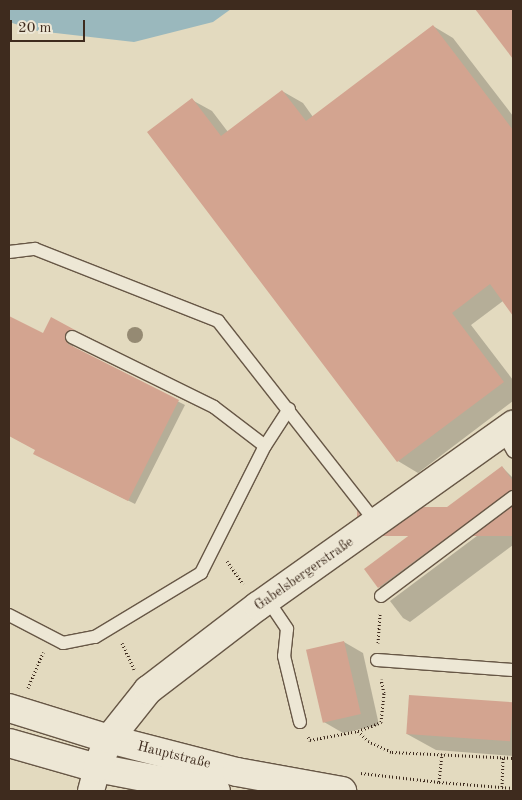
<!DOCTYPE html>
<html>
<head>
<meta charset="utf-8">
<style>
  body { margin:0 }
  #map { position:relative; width:522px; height:800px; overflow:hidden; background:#e3dabf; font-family:"Old Standard TT",serif }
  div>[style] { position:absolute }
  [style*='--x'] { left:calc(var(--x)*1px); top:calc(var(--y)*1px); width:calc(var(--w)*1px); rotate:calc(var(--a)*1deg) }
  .water>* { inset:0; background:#9ab8bd }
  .shadow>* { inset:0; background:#0003 }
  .building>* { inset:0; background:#d3a490; transform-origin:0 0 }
  .path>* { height:3px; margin-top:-1.5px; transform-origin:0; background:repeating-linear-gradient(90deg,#3e2b1e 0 1px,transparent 0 3.5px) }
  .roads { filter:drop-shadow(1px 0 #675746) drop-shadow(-1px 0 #675746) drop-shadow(0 1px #675746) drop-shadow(0 -1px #675746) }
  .lane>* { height:12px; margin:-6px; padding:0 6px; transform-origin:6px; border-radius:6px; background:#ede7d5 }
  .street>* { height:26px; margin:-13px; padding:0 13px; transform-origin:13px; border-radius:13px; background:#ede7d5 }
  .secondary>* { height:28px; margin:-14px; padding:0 14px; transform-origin:14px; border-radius:14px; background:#ede7d5 }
  .trees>* { width:16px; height:16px; margin:-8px; border-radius:50%; background:#958a73 }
  span { translate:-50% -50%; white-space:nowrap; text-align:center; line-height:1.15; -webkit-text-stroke:5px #ede7d5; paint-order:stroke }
  .street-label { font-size:14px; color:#3e2b1e }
  .frame { position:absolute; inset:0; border:10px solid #3e2b1e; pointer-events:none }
  .scale { position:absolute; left:10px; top:20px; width:75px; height:22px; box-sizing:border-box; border:2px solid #3e2b1e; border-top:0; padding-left:6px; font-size:15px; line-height:18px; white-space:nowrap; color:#3e2b1e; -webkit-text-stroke:4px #ede7d5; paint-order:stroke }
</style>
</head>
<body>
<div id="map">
  <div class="water">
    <i style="clip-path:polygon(9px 9px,231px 9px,213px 22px,134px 42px,38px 31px,9px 22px)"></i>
  </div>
  <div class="shadow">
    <i style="clip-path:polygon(477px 9px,513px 9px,513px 57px)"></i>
    <i style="clip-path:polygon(433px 26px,453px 38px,513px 116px,513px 314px,503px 301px,471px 325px,513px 380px,513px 401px,418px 473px,398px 461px,148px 132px,192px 100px,212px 111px,228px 132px,282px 91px,303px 103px,313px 117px)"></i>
    <i style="clip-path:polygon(9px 317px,43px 335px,51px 319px,80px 334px,71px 338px,74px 349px,185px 405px,135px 504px,41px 457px,37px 450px,9px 435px)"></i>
    <i style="clip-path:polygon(502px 467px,513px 478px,513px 495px,386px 591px,379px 587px)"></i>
    <i style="clip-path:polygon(513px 509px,513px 545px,410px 622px,403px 618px,390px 601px)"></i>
    <i style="clip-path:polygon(344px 642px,363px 653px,379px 725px,343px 733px,324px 722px)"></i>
    <i style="clip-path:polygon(410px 697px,513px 704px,513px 756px,436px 750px,407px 734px)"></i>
  </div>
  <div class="building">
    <i style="clip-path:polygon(475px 9px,513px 9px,513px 59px)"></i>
    <i style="clip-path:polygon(433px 25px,513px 130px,513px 316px,490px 284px,452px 313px,504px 382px,397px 462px,147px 132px,192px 98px,221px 136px,282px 90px,306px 121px)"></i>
    <i style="clip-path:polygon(9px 316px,43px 333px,51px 317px,75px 330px,65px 334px,68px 344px,179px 400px,128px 501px,33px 454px,35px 450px,9px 436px)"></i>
    <i style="clip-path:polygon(502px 466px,513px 481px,513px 489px,378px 588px,364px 569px)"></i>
    <i style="left:513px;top:507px;width:29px;height:156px;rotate:90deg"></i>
    <i style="left:344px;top:641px;width:75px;height:39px;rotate:77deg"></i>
    <i style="left:409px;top:695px;width:104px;height:39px;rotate:4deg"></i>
  </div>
  <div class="path">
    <i style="--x:227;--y:561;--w:28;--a:55"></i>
    <i style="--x:122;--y:643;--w:29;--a:65"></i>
    <i style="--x:378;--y:643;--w:29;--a:-86"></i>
    <i style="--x:28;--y:688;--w:39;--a:-67"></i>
    <i style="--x:358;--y:731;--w:25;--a:-21"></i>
    <i style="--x:381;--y:722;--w:29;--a:-84"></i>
    <i style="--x:384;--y:693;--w:14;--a:-102"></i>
    <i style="--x:308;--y:737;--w:4;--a:56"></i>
    <i style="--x:310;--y:740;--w:49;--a:-10.6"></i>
    <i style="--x:358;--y:731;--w:14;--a:45"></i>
    <i style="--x:368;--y:741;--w:26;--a:25"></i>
    <i style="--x:392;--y:752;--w:121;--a:2.8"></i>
    <i style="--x:361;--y:773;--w:79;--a:6.6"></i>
    <i style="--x:439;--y:782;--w:28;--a:-84"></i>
    <i style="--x:439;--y:782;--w:74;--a:4.6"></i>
    <i style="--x:502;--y:787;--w:30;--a:-88"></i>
  </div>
  <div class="roads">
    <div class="lane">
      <i style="--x:9;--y:252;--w:26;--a:-7"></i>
      <i style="--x:35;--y:249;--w:197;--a:21.5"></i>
      <i style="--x:218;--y:321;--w:258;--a:51.9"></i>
      <i style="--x:72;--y:337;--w:158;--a:26.2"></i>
      <i style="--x:214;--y:407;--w:64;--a:37.4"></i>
      <i style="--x:503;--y:433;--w:21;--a:61"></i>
      <i style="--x:381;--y:596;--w:165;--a:-36.9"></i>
      <i style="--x:267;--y:599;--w:36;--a:56"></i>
      <i style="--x:287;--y:629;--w:27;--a:96"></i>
      <i style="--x:284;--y:656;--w:68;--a:76.4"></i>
      <i style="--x:9;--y:615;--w:61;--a:27.4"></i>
      <i style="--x:63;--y:643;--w:33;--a:-11"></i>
      <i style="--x:95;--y:637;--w:124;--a:-31.1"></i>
      <i style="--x:201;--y:573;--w:142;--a:-63.3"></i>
      <i style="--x:265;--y:446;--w:44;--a:-57"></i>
      <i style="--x:377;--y:660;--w:136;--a:4.2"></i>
    </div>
    <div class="street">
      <i style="--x:91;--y:791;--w:24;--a:-75"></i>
    </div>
    <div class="secondary">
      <i style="--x:9;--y:708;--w:105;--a:17.2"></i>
      <i style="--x:109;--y:739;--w:132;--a:14.5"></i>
      <i style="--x:237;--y:772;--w:107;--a:10.3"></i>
      <i style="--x:9;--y:743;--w:91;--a:15.9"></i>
      <i style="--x:97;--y:768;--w:121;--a:10.9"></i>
      <i style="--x:97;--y:768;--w:31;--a:-68"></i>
      <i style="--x:109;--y:739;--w:63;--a:-51.5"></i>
      <i style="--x:148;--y:690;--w:138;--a:-37.4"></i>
      <i style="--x:258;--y:606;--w:313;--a:-35.4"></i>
    </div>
  </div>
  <div class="trees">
    <i style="left:135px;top:335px"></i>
  </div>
  <div class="street-label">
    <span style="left:304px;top:574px;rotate:-35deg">Gabelsbergerstraße</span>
    <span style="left:174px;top:755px;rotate:14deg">Hauptstraße</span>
  </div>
  <div class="frame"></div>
  <div class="scale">20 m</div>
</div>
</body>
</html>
